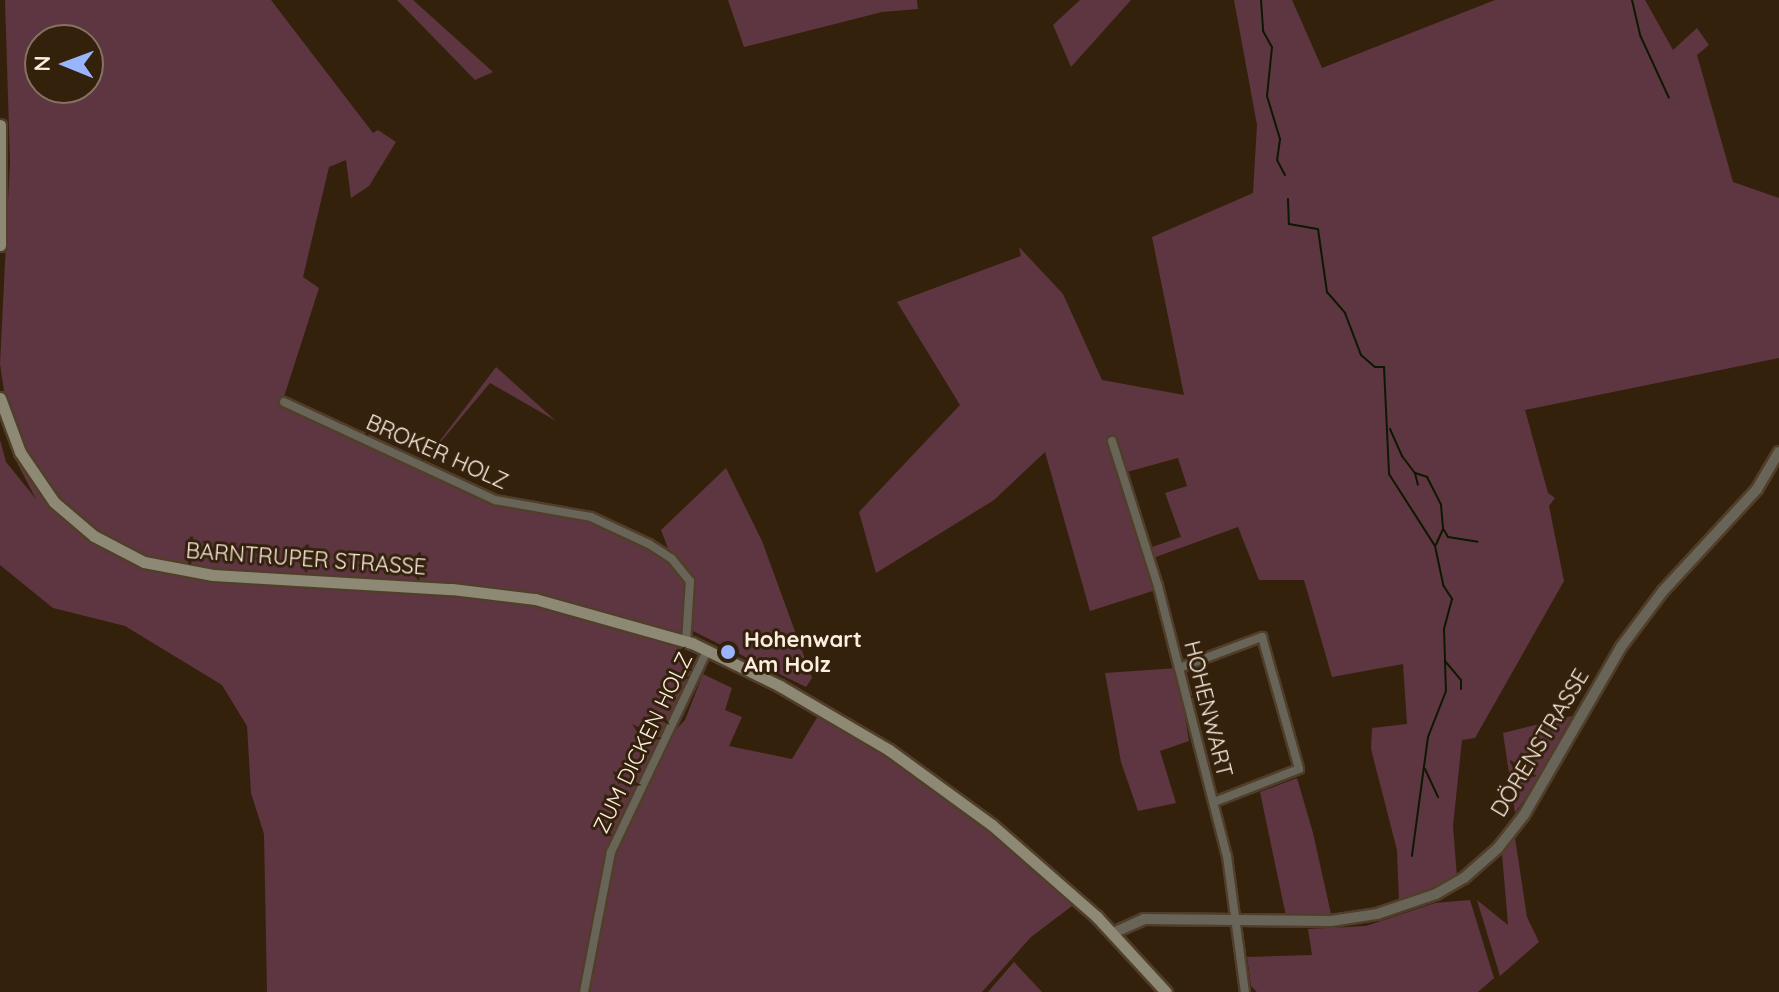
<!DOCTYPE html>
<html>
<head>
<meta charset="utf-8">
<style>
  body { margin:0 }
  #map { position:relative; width:1779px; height:992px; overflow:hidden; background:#34210c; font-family:Quicksand,sans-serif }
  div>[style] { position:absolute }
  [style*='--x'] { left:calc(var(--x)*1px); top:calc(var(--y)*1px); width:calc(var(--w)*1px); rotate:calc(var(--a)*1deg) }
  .green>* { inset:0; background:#5e3641 }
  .stream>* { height:2px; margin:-1px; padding:0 1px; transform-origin:1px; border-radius:1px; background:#0d1800 }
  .roads { filter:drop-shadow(2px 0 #503e2a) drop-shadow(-2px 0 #503e2a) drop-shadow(0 2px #503e2a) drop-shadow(0 -2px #503e2a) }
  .minor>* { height:8px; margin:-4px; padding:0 4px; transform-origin:4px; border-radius:4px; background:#686558 }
  .tertiary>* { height:10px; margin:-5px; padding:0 5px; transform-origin:5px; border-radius:5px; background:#686558 }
  .secondary>* { height:11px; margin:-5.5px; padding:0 5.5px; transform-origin:5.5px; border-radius:5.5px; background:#8d8974 }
  .dots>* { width:22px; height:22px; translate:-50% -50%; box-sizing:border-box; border:4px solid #34210c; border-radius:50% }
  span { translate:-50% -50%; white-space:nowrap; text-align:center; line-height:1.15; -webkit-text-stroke:6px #34210c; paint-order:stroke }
  .street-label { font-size:22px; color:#fcefe2 }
  .poi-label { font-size:22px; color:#fcefe2; font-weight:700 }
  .left { translate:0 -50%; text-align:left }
  .north { position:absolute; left:24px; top:24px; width:80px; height:80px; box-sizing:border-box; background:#34210c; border:2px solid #847362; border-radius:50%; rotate:271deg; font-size:22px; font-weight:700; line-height:32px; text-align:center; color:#fcefe2 }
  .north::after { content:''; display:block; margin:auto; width:28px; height:36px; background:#99b5fd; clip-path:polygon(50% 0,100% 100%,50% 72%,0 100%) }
</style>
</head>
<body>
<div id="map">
  <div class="green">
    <i style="clip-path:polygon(evenodd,5px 0,271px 0,373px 133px,378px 130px,396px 142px,369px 186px,351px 198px,346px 160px,329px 167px,303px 277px,319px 288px,282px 403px,495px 501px,577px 515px,627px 534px,670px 560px,686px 579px,686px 633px,678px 661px,700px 674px,672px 734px,685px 720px,703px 674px,732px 688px,725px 710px,742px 717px,729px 746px,792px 759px,821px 711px,934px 788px,1076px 903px,1031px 937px,982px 992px,267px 992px,264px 834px,251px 793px,247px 726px,222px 685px,125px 626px,53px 608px,0 565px,0 440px,6px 462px,36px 499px,14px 457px,0 364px,10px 162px,5px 0,40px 40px,88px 40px,88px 88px,40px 88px,40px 40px)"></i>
    <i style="clip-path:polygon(397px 0,413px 0,493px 72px,475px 80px)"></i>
    <i style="clip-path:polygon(728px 0,917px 0,918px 9px,882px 12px,744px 47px)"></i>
    <i style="clip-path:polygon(1080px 0,1131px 0,1071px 67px,1053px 25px)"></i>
    <i style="clip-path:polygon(1234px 0,1292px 0,1322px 68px,1495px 0,1645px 0,1673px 50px,1697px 28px,1709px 45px,1697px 55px,1733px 182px,1779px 198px,1779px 358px,1525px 410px,1548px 493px,1555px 498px,1549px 506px,1564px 581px,1475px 738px,1462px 740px,1453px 826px,1457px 877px,1399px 902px,1397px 850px,1371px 749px,1372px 728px,1407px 724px,1403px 664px,1332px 677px,1304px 580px,1259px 580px,1238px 527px,1153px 558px,1149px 548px,1181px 537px,1165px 493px,1187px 486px,1178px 458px,1123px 473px,1156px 590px,1090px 611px,1045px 452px,994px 500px,876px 573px,859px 512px,960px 405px,897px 302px,1021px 256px,1019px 247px,1063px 294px,1102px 380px,1184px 395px,1152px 237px,1253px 193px,1257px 125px)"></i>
    <i style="clip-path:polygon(496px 367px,556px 421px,490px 383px,423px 463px)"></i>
    <i style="clip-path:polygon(726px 468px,762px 541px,812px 678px,806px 687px,693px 631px,692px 583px,671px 556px,661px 530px)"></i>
    <i style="clip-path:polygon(1177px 668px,1189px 741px,1160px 751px,1176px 803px,1138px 811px,1121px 762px,1105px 673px)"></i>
    <i style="clip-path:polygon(1572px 716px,1532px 788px,1515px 813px,1503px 733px)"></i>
    <i style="clip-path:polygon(1297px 778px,1313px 833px,1331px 914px,1286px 916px,1260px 792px)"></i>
    <i style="clip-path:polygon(1515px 838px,1527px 917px,1539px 942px,1500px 976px,1477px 900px,1508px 925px,1502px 854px)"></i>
    <i style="clip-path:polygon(1470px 900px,1494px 978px,1478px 992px,1257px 992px,1251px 986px,1247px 957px,1312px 955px,1308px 929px,1366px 926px,1435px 903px)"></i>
    <i style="clip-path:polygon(1014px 962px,1042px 992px,988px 992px)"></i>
  </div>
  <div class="stream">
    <i style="--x:1261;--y:0;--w:31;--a:86"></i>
    <i style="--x:1263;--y:31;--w:18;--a:61"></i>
    <i style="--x:1272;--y:47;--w:49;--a:95.8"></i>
    <i style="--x:1267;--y:96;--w:45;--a:73.2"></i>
    <i style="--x:1280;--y:139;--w:21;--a:98"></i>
    <i style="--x:1277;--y:160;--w:17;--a:62"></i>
    <i style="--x:1632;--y:0;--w:36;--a:77"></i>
    <i style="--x:1640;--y:35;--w:69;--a:65.3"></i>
    <i style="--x:1288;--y:199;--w:25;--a:88"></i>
    <i style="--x:1289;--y:224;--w:29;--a:10"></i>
    <i style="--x:1318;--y:229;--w:64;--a:81.9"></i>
    <i style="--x:1327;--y:292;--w:28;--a:49"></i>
    <i style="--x:1345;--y:313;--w:45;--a:69.1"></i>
    <i style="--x:1361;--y:355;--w:18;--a:41"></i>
    <i style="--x:1375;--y:367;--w:9;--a:0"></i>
    <i style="--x:1384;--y:367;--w:107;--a:87.3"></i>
    <i style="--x:1389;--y:474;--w:85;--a:57.4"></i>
    <i style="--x:1435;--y:546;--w:40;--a:78"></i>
    <i style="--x:1443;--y:585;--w:17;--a:57"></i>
    <i style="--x:1452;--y:599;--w:31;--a:105"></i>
    <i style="--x:1444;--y:629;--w:62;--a:88.2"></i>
    <i style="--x:1446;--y:691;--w:49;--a:111.4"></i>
    <i style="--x:1428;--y:737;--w:120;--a:97.7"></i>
    <i style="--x:1390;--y:429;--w:30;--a:66"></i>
    <i style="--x:1402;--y:456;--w:21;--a:53"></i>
    <i style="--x:1415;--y:473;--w:13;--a:18"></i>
    <i style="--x:1427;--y:477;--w:31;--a:63"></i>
    <i style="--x:1441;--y:505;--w:24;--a:85"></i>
    <i style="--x:1443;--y:529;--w:17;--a:114"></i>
    <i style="--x:1415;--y:473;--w:12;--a:76"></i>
    <i style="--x:1444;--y:530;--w:8;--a:60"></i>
    <i style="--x:1448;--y:537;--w:30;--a:9"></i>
    <i style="--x:1445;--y:661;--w:25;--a:50"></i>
    <i style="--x:1461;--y:680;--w:9;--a:90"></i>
    <i style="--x:1425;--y:769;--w:31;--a:65"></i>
  </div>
  <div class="roads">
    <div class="minor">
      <i style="--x:284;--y:402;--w:233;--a:24.9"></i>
      <i style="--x:495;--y:500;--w:97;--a:10"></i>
      <i style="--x:591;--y:517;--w:64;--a:25"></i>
      <i style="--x:649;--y:544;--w:27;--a:33"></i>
      <i style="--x:672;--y:559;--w:28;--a:51"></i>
      <i style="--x:690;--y:581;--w:62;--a:93.7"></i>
      <i style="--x:1112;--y:441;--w:152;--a:72.4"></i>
      <i style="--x:1158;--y:586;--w:279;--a:75.7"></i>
      <i style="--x:1227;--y:856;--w:137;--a:82.5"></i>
      <i style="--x:1179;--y:668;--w:89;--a:-20.5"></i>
      <i style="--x:1262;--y:637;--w:137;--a:74.3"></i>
      <i style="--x:1299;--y:769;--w:91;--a:158.8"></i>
      <i style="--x:584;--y:992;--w:143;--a:-79.1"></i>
      <i style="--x:611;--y:852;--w:223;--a:-64.5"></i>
    </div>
    <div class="tertiary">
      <i style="--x:1113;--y:933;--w:34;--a:-24"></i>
      <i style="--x:1144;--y:919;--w:187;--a:0.6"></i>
      <i style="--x:1331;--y:921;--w:47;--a:-8.7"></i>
      <i style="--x:1377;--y:914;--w:62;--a:-18.7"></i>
      <i style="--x:1436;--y:894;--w:32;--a:-30"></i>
      <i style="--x:1464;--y:878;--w:45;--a:-41.4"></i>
      <i style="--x:1498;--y:848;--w:42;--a:-51.8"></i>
      <i style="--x:1524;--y:815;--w:194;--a:-60"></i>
      <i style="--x:1621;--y:647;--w:70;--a:-53.1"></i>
      <i style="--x:1663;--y:591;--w:139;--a:-47.3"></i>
      <i style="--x:1757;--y:489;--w:43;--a:-59.3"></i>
    </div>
    <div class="secondary">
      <i style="--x:0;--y:125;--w:120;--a:90"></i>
      <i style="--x:0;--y:398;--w:58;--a:69.7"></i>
      <i style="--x:20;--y:452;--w:60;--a:55.8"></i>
      <i style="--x:54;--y:502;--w:52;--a:40.4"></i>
      <i style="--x:94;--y:536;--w:56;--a:27.5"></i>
      <i style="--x:144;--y:562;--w:70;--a:10.7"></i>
      <i style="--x:213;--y:575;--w:239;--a:3.4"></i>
      <i style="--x:452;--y:589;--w:84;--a:6.9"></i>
      <i style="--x:535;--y:599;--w:163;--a:15.7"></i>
      <i style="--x:692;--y:643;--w:98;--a:26"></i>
      <i style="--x:780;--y:686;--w:126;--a:30.4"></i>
      <i style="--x:889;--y:750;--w:127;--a:36.1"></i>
      <i style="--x:992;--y:825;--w:140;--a:41.2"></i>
      <i style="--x:1097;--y:917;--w:102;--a:47.4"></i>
    </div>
  </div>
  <div class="dots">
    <i style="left:728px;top:652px;background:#99b5fd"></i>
  </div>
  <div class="street-label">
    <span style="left:437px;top:452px;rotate:24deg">BROKER HOLZ</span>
    <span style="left:306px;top:559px;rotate:4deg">BARNTRUPER STRASSE</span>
    <span style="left:1208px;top:709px;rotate:76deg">HOHENWART</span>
    <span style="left:643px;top:743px;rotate:-64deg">ZUM DICKEN HOLZ</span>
    <span style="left:1540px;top:743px;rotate:-59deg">DÖRENSTRASSE</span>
  </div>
  <div class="poi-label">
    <span class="left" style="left:744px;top:652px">Hohenwart<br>Am Holz</span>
  </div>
  <div class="north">N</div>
</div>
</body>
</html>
